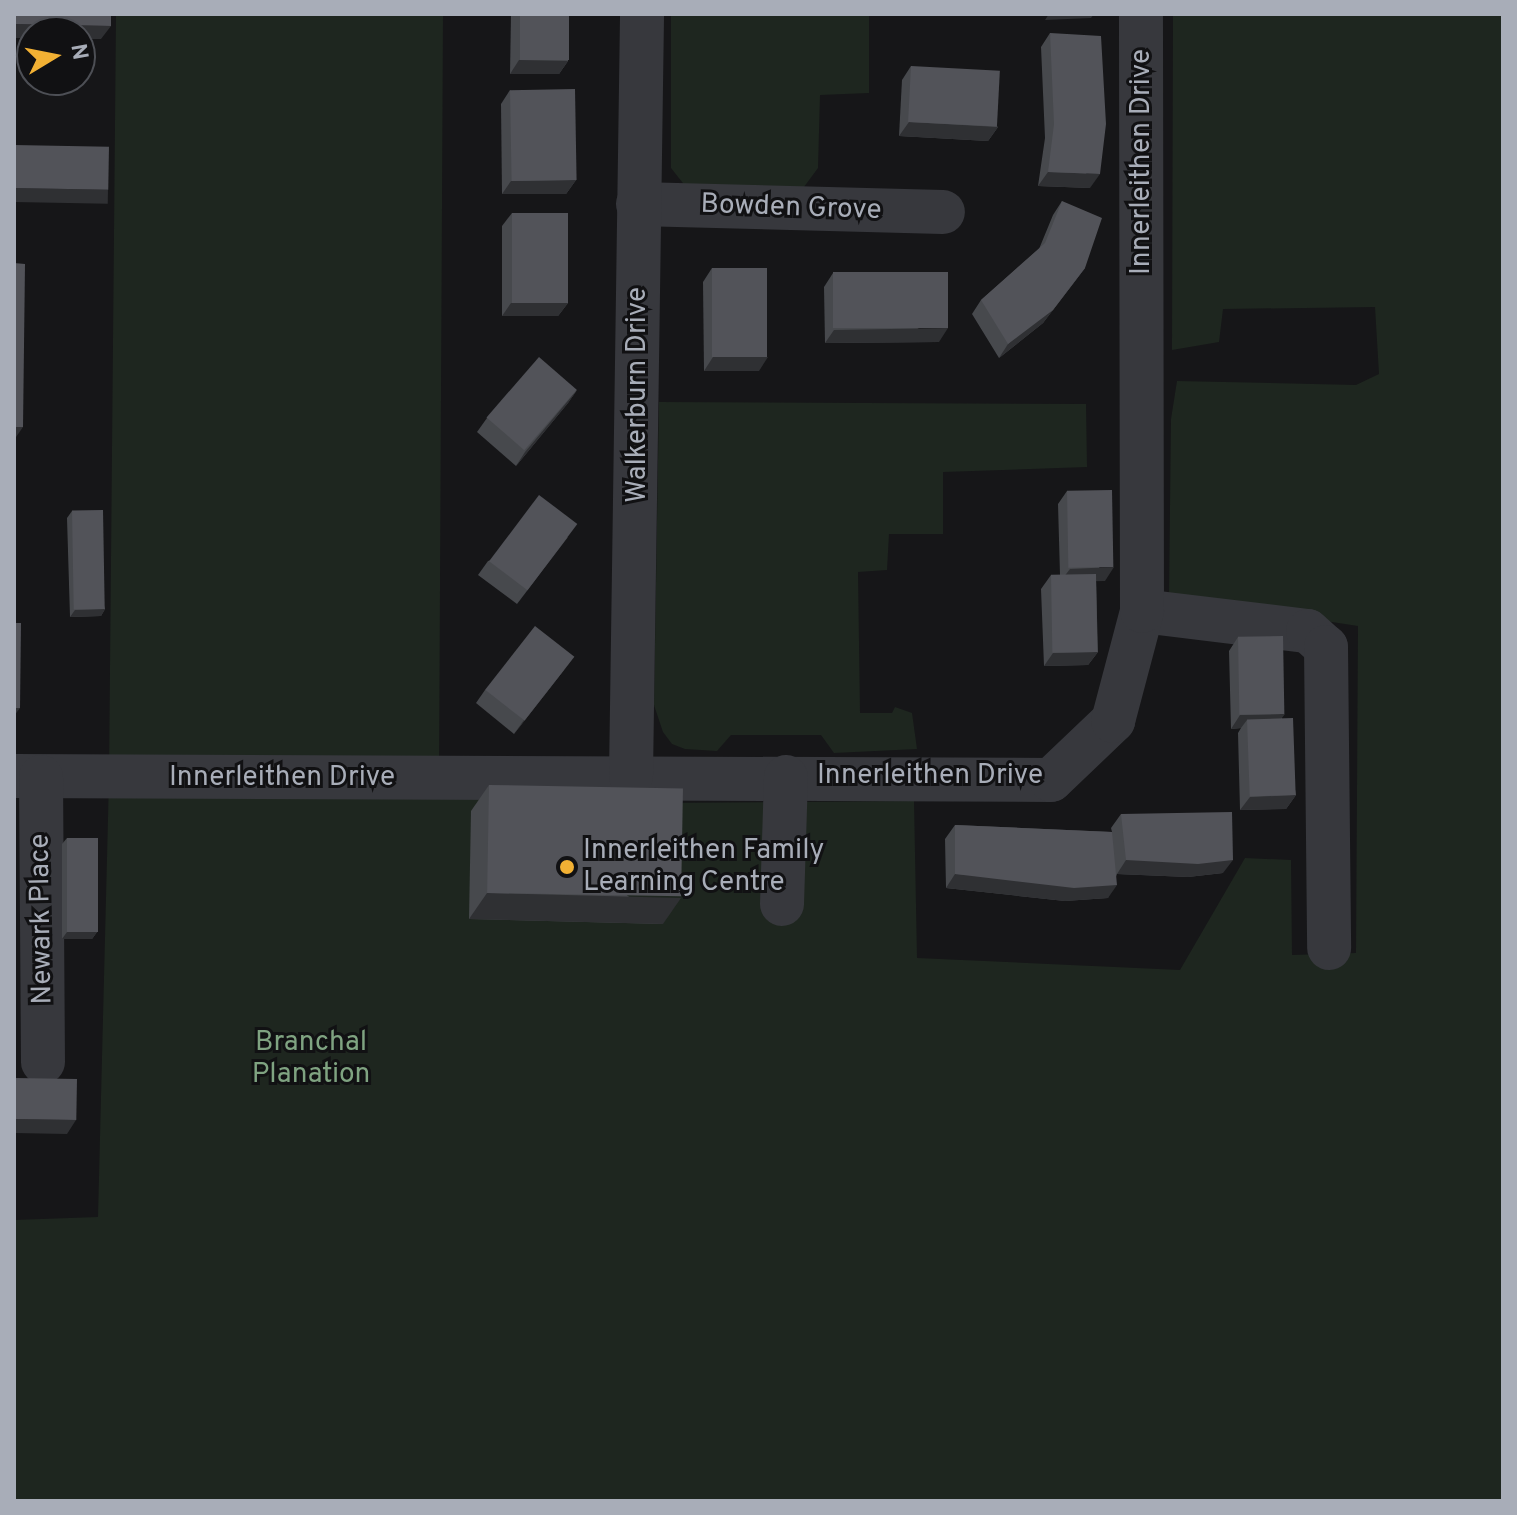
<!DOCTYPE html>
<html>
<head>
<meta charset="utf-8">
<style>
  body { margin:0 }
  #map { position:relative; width:1517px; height:1515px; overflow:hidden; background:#161618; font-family:Overpass,sans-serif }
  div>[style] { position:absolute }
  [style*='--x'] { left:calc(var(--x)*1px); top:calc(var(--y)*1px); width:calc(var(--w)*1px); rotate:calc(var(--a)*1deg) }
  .green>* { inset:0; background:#1e261f }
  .minor>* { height:44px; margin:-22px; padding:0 22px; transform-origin:22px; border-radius:22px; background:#37383d }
  .wall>* { inset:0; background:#47494d }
  .shaded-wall>* { inset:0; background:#2f3033; transform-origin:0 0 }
  .building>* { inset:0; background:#525359; transform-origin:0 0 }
  .dots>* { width:22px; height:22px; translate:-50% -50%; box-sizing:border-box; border:4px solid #111113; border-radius:50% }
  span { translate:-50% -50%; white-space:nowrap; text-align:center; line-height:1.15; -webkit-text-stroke:6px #111113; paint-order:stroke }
  .street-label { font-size:28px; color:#a8adb8 }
  .poi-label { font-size:28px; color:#a8adb8 }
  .left { translate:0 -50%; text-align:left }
  .park-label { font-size:28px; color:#7fa381 }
  .frame { position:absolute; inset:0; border:16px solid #a8adb8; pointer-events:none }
  .north { position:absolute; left:16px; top:16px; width:80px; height:80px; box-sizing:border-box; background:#111113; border:2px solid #4d4f55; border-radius:50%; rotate:80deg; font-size:22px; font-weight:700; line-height:32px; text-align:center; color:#a8adb8 }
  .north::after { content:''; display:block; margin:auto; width:28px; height:36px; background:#f2b134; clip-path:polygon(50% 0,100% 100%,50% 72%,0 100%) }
</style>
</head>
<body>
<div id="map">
  <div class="green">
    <i style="clip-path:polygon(116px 14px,443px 14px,439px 778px,656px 803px,914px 801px,917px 958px,1180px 970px,1245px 858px,1291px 860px,1292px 955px,1356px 953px,1358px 626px,1169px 597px,1171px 419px,1177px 381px,1356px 385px,1379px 374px,1375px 307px,1223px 309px,1219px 342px,1172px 350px,1173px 14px,1503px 14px,1503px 1501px,14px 1501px,14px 1220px,98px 1217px,109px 778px)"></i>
    <i style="clip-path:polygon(671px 14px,869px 14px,869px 93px,820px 95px,818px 168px,804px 187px,686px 187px,671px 168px)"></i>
    <i style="clip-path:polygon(659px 402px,1086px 404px,1087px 467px,943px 472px,943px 534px,889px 534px,887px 570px,858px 572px,860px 713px,892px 713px,895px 707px,912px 713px,917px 749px,834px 753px,821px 735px,731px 735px,717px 751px,685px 749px,672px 744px,663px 732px,654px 705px)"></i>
  </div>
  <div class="minor">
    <i style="--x:638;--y:204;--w:305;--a:1.5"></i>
    <i style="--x:1142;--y:611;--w:167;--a:6.9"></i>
    <i style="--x:1308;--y:631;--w:24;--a:42"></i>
    <i style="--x:1326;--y:647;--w:301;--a:89.4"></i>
    <i style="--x:14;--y:776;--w:1037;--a:0.22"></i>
    <i style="--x:1051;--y:780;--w:86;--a:-43.6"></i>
    <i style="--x:1113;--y:721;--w:114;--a:-75.2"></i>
    <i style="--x:1142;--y:611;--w:597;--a:-90.1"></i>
    <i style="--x:631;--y:776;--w:762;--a:-89.17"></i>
    <i style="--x:41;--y:777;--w:285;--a:89.6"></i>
    <i style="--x:782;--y:904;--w:127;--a:-88.2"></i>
  </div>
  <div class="wall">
    <i style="clip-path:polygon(511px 14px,569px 14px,568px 61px,559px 74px,510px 74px)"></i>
    <i style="clip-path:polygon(1050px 33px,1090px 188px,1038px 186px,1045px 138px,1041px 47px)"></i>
    <i style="clip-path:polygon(911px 66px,998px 127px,988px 141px,899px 136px,902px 80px)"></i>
    <i style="clip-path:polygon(510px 90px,576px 180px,566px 194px,502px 194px,501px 104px)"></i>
    <i style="clip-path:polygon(1062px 201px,1085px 268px,1043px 323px,999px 358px,972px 314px,981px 300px,1039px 249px,1053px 215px)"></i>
    <i style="clip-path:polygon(512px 213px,568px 303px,558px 316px,502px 316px,502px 226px)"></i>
    <i style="clip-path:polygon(712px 268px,759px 371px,704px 371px,703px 282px)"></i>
    <i style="clip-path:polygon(833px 273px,939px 342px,825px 343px,824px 287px)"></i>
    <i style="clip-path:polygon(577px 390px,568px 403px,516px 466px,477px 432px,487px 418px)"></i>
    <i style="clip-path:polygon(1067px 491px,1105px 581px,1096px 581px,1098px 652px,1088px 665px,1044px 666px,1041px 589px,1051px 575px,1060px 575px,1058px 504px)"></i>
    <i style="clip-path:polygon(72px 511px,105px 609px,101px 616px,70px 617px,67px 518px)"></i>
    <i style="clip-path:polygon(568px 537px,517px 604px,478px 575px,488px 561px)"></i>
    <i style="clip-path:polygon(1238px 637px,1282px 718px,1296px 795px,1286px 809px,1240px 810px,1238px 733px,1241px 728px,1231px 729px,1229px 651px)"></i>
    <i style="clip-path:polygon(564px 670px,514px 734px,476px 703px,485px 690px)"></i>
    <i style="clip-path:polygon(489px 785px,663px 924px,469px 919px,471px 811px)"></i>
    <i style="clip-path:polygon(1121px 814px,1223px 873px,1188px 877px,1117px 874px,1108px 898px,1065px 901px,946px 888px,945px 839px,955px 825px,1112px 832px,1111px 828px)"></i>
    <i style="clip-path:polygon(67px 838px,97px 932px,92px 939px,62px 939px,62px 844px)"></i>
  </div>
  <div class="shaded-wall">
    <i style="clip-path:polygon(1049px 14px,1094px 14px,1091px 18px,1045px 20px)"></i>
    <i style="clip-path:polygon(14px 24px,111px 26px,101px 39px,80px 39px,80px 32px,32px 32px,32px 38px,14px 38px)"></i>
    <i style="clip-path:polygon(519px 60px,568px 61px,559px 74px,510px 74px)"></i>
    <i style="clip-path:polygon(909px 122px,998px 127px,988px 141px,899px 136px)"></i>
    <i style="clip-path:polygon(1048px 172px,1100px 174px,1090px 188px,1038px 186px)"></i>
    <i style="clip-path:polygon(576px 180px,566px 194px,502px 194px,511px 181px)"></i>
    <i style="left:14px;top:188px;width:94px;height:14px;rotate:1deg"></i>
    <i style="clip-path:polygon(1085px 268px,1043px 323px,999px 358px,1008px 344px)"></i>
    <i style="clip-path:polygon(511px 303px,568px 303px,558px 316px,502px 316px)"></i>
    <i style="clip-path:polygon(948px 328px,939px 342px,825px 343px,834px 330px)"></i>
    <i style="clip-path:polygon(713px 357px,768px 357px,759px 371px,704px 371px)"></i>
    <i style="clip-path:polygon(577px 390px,568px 403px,516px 466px,525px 452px)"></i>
    <i style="clip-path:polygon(14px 427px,23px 427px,14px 440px)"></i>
    <i style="clip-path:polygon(1114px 567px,1105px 581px,1060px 582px,1070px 569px)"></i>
    <i style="clip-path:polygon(105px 609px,101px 616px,70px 617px,75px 610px)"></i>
    <i style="clip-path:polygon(1098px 652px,1088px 665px,1044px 666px,1053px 653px)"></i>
    <i style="clip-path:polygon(574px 657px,564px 670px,514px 734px,524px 720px)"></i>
    <i style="clip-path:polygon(14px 708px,20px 708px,14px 716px)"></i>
    <i style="clip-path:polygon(1285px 714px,1275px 727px,1247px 720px,1241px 728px,1231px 729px,1240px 715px)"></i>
    <i style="clip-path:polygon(1296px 795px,1286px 809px,1240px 810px,1250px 797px)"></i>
    <i style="clip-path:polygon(1126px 860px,1233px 860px,1223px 873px,1188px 877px,1117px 874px)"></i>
    <i style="clip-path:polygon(955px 874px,1117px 885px,1108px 898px,1065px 901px,946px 888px)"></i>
    <i style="clip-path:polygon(487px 893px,681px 898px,663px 924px,469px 919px)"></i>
    <i style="clip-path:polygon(67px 932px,97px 932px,92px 939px,62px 939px)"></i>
    <i style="clip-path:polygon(14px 1119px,76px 1120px,67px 1134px,14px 1133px)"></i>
  </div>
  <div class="building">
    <i style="clip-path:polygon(14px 14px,111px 14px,111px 26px,14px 24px)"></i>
    <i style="left:520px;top:14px;width:49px;height:46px"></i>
    <i style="clip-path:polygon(1050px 33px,1101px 36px,1106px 124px,1100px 174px,1048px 172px,1054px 124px)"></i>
    <i style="left:911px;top:66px;width:89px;height:56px;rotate:3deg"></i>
    <i style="left:575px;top:89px;width:91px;height:65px;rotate:89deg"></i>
    <i style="left:14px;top:145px;width:95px;height:43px;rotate:1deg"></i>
    <i style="clip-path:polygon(1062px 201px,1102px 218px,1085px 268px,1053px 310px,1008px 344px,981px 300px,1045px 243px)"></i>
    <i style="left:512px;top:213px;width:56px;height:90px"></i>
    <i style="clip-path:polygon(14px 263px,25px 264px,23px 427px,14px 427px)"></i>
    <i style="left:712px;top:268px;width:55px;height:89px"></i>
    <i style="left:948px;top:272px;width:56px;height:115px;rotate:90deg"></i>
    <i style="left:539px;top:357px;width:50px;height:80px;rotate:41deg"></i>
    <i style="left:1112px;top:490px;width:77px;height:45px;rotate:89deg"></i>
    <i style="left:539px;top:495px;width:48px;height:83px;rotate:37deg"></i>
    <i style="left:103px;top:510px;width:99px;height:31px;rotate:89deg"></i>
    <i style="left:1096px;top:574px;width:78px;height:45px;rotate:89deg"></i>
    <i style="clip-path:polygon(14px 623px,21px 623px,20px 708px,14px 708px)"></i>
    <i style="left:535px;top:626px;width:50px;height:81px;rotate:38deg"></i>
    <i style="left:1283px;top:636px;width:78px;height:45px;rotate:89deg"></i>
    <i style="left:1293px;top:718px;width:77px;height:46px;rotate:88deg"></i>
    <i style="left:489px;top:785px;width:194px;height:108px;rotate:1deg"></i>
    <i style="clip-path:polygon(1232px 812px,1233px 860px,1198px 864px,1126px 860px,1121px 814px)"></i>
    <i style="clip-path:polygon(955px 825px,1112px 832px,1117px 885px,1074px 888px,955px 874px)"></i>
    <i style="left:67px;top:838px;width:31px;height:94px"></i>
    <i style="left:14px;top:1078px;width:63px;height:41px;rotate:1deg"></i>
  </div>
  <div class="dots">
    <i style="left:567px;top:867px;background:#f2b134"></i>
  </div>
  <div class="street-label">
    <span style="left:1142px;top:162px;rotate:-90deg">Innerleithen Drive</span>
    <span style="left:791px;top:208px;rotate:2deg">Bowden Grove</span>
    <span style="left:638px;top:395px;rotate:-90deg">Walkerburn Drive</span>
    <span style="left:930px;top:776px">Innerleithen Drive</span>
    <span style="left:282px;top:778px">Innerleithen Drive</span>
    <span style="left:42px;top:919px;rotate:-91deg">Newark Place</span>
  </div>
  <div class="poi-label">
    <span class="left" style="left:583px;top:867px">Innerleithen Family<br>Learning Centre</span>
  </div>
  <div class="park-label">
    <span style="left:311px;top:1059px">Branchal<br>Planation</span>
  </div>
  <div class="frame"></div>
  <div class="north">N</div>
</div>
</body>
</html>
